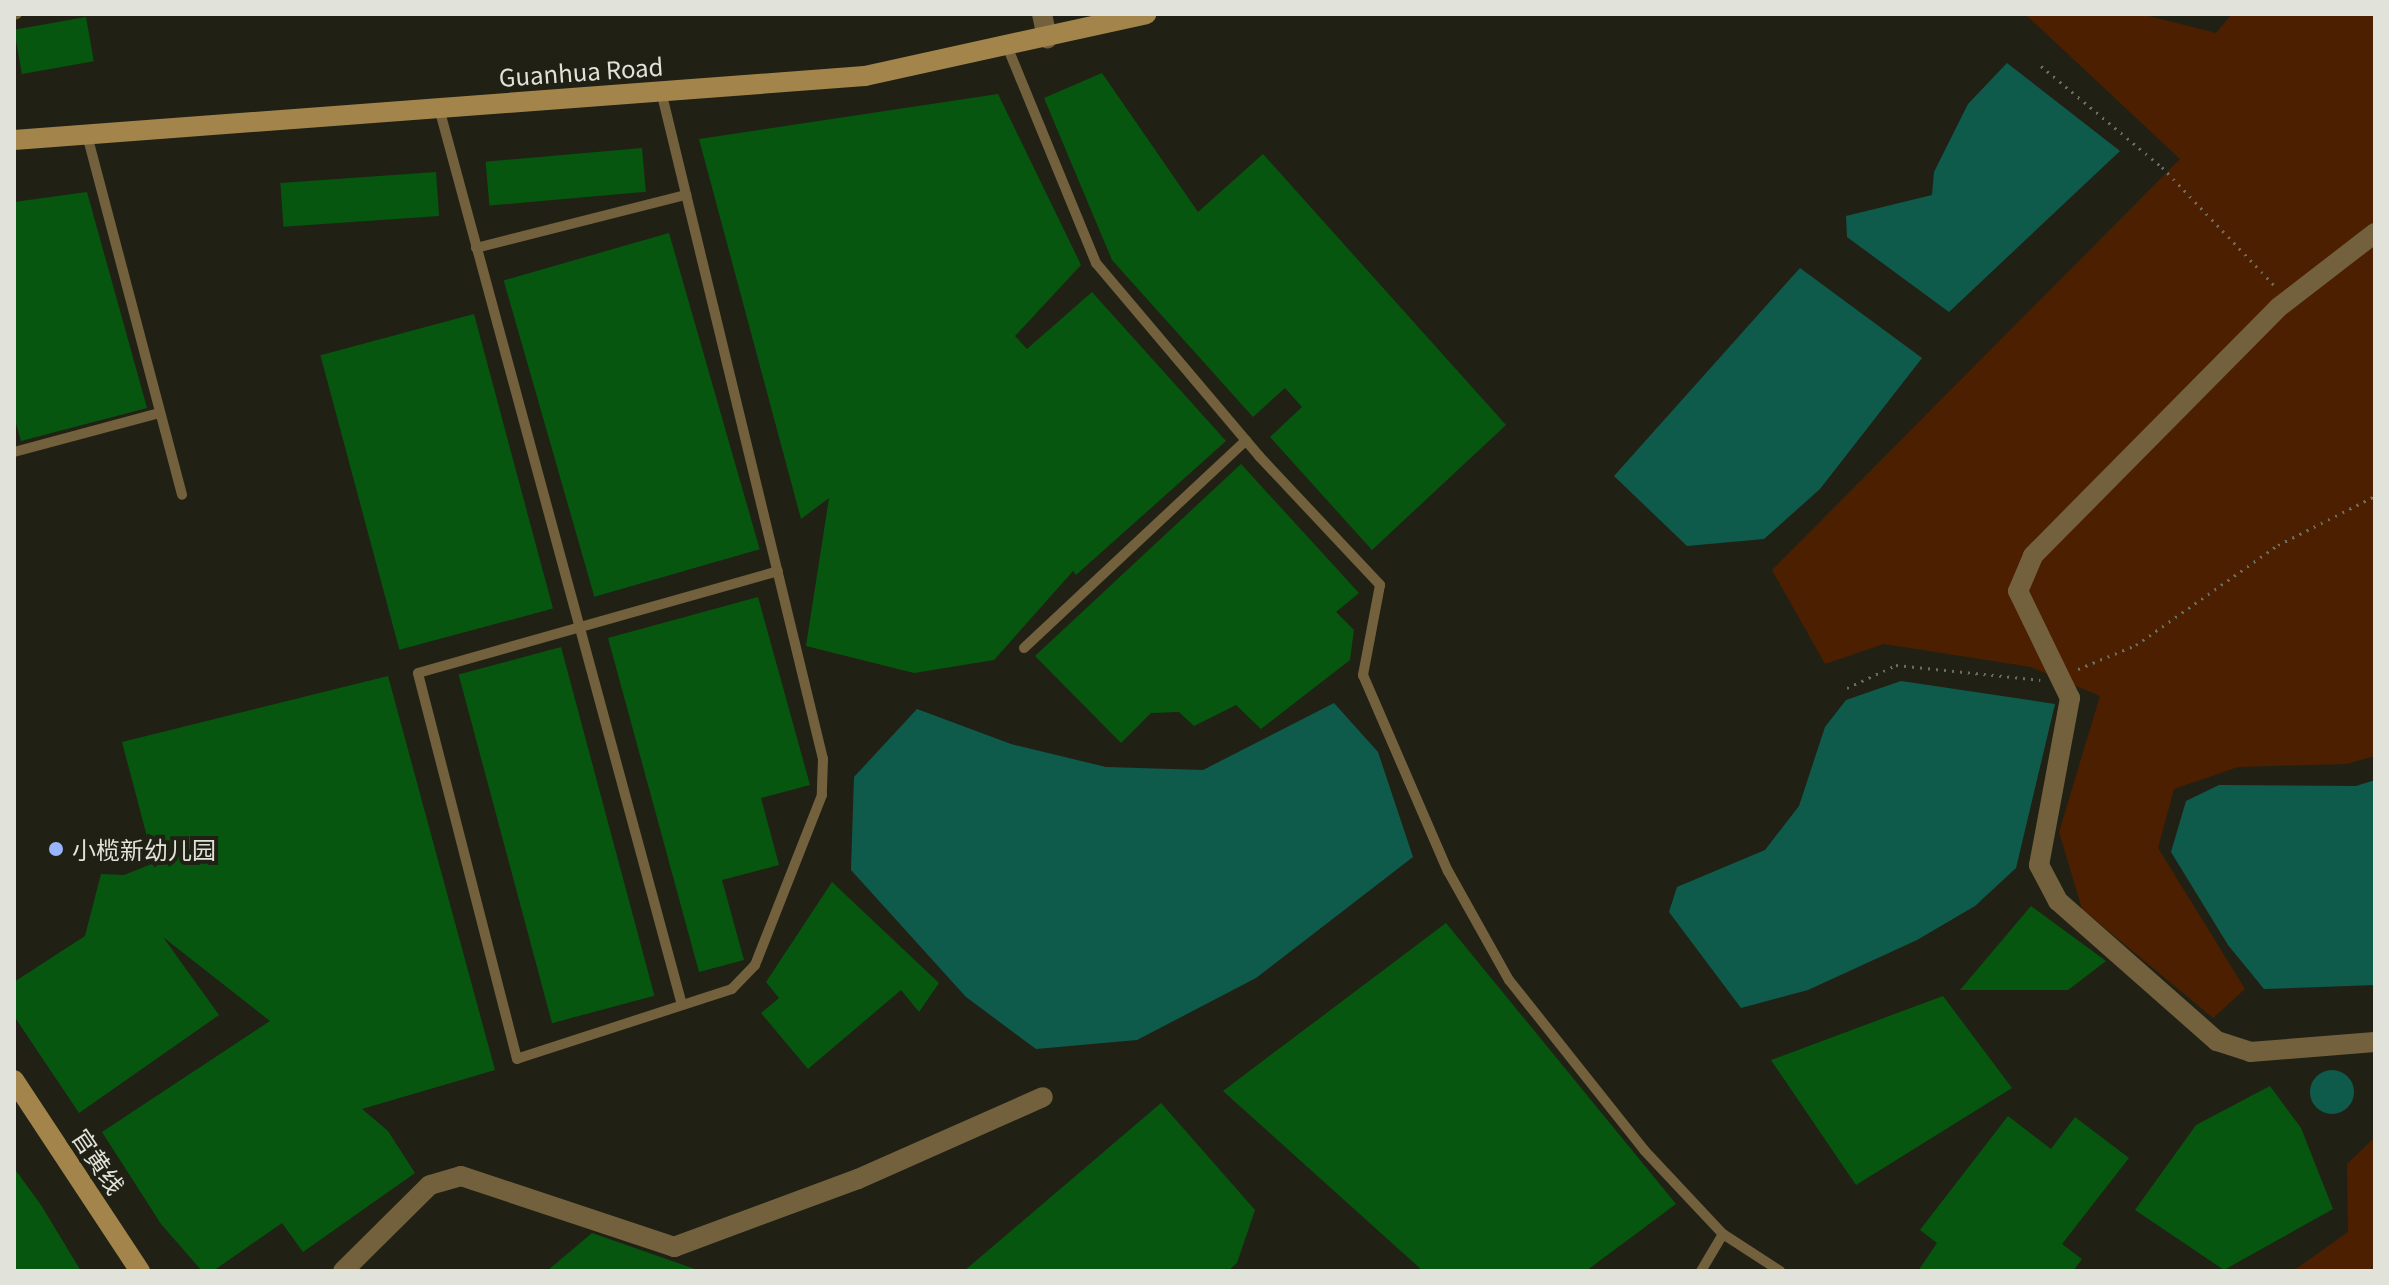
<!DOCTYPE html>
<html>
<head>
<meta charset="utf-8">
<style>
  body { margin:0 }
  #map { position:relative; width:2389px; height:1285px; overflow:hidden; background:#202114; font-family:Georgia,"Noto Sans SC",serif }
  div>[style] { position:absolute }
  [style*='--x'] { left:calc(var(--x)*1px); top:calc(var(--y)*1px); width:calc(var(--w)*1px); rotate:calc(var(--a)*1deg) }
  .green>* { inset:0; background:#4c1f00 }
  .water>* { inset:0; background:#0f5b4b }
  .round { border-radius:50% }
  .building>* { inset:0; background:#065610; transform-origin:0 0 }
  .path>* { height:3px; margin-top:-1.5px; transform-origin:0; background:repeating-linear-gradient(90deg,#6c6d61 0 2px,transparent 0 8px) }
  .lane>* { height:10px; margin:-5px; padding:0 5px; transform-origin:5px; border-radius:5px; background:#73613e }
  .street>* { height:20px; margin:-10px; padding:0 10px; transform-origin:10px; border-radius:10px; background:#73613e }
  .secondary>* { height:20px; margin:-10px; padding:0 10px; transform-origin:10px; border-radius:10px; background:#a3854c }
  .dots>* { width:22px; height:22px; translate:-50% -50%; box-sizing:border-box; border:4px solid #202114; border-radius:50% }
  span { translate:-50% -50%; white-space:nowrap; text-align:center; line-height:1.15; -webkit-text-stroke:8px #202114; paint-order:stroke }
  .street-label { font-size:24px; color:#e1e2d9 }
  .poi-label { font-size:24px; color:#e1e2d9 }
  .left { translate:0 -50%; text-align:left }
  .frame { position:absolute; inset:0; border:16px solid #e1e2d9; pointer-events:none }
</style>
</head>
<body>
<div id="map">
  <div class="green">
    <i style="clip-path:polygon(2025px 14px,2141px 14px,2216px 33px,2232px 14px,2375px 14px,2375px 756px,2347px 764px,2238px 767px,2174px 789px,2158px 848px,2245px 989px,2213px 1018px,2082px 909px,2059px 832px,2100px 696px,2031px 667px,1884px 644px,1825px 664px,1772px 570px,2180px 159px)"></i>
    <i style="clip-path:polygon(2375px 1137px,2375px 1271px,2293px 1271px,2348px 1232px,2347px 1164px)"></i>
  </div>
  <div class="water">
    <i style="clip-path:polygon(2007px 63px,2120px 151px,1949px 312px,1847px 237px,1846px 216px,1932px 195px,1934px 172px,1968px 104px)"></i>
    <i style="clip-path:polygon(1800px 268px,1922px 358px,1820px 489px,1764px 539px,1687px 546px,1614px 476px)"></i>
    <i style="clip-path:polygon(1901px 681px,2055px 704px,2016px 868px,1975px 906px,1917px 940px,1808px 990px,1741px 1008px,1669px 912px,1677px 887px,1765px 850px,1799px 806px,1825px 727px,1846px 700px)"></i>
    <i style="clip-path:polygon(1334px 703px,1378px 752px,1413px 857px,1256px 978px,1137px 1040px,1036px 1049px,966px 997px,851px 870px,854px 777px,917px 709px,1011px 744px,1106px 767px,1203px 770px)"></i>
    <i style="clip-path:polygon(2375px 780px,2375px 985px,2264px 989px,2228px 945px,2171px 852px,2186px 801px,2219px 785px,2356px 786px)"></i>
    <i class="round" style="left:2310px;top:1070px;width:44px;height:44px"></i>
  </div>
  <div class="building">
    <i style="left:86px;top:17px;width:45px;height:73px;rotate:80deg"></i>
    <i style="clip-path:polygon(1102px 73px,1198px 212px,1263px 154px,1506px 425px,1372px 550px,1270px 437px,1302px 407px,1285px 388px,1253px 417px,1112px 260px,1044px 98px)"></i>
    <i style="clip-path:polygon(998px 94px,1081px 265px,1015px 336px,1027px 349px,1092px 292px,1226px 441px,1076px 575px,1073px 571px,994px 660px,914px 673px,806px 646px,829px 498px,801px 519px,699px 139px)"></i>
    <i style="left:642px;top:148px;width:44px;height:157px;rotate:85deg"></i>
    <i style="left:436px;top:172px;width:44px;height:156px;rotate:86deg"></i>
    <i style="clip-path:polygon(87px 192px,147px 408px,21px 441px,14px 416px,14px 202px)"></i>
    <i style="left:669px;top:233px;width:329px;height:172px;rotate:74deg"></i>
    <i style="left:474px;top:314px;width:305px;height:159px;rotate:75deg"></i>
    <i style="clip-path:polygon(1241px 464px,1359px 593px,1336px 612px,1354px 630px,1350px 660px,1261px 729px,1236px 705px,1194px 726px,1179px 712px,1151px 713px,1121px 743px,1035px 656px)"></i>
    <i style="clip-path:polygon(758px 597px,810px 785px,761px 798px,779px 865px,722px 880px,744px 960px,699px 972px,608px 638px)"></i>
    <i style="left:561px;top:647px;width:361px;height:106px;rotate:75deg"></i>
    <i style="clip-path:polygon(388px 676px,495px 1070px,362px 1109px,388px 1131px,415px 1173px,303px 1252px,282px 1223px,213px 1271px,202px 1271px,161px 1224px,102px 1132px,270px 1021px,163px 937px,219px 1015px,79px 1113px,14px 1016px,14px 982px,85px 936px,101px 874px,124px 875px,154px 863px,122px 742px)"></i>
    <i style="clip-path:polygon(832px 882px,939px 983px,919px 1012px,901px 990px,808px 1069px,761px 1013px,779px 998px,766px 982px)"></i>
    <i style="clip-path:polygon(2031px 906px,2106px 961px,2068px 990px,1960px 990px)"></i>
    <i style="clip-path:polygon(1446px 923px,1676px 1204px,1586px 1271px,1423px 1271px,1223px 1091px)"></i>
    <i style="clip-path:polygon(1943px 996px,2012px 1088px,1856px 1185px,1771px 1060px)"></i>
    <i style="clip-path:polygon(2270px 1086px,2301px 1128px,2333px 1209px,2224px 1270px,2135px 1210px,2196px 1125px)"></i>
    <i style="clip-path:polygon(1161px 1103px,1255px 1210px,1237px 1263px,1228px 1271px,964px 1271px)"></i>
    <i style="clip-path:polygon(2008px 1116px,2051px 1149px,2075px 1117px,2129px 1158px,2062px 1244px,2082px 1259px,2073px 1271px,1918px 1271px,1937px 1243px,1920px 1230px)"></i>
    <i style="clip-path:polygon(14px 1168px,41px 1205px,81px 1271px,14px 1271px)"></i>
    <i style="clip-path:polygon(592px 1233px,695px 1269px,694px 1271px,547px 1271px)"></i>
  </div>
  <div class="path">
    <i style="--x:2041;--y:66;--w:158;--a:39.9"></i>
    <i style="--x:2162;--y:167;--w:164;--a:46.5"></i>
    <i style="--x:2078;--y:669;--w:63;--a:-22.5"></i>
    <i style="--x:2136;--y:645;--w:174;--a:-35.2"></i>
    <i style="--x:2278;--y:545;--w:109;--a:-26.8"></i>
    <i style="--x:1847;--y:688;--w:54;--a:-25.1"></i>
    <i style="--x:1896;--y:665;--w:145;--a:5.9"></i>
  </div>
  <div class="lane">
    <i style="--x:14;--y:15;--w:3;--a:-18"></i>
    <i style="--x:1007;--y:46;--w:235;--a:67.7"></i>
    <i style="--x:1096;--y:263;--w:253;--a:49.8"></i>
    <i style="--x:1259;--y:456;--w:177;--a:46.8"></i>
    <i style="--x:1380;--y:585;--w:92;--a:100.7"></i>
    <i style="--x:1363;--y:675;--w:214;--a:66.6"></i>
    <i style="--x:1448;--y:871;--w:125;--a:60.8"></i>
    <i style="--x:1509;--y:980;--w:217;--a:51.5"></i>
    <i style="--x:1644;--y:1150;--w:115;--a:46.8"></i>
    <i style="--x:1723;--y:1234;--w:43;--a:120.7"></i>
    <i style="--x:661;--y:91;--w:687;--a:76.37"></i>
    <i style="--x:823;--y:759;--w:36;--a:92"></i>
    <i style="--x:822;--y:795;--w:183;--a:111.5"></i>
    <i style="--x:755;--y:965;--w:33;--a:134"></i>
    <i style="--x:732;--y:989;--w:226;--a:162"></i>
    <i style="--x:517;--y:1059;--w:398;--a:-104.4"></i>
    <i style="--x:418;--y:673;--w:374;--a:-15.8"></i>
    <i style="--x:439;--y:108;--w:929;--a:74.84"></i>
    <i style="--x:87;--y:135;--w:372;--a:75.2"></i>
    <i style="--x:476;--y:248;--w:217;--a:-14.2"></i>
    <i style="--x:14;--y:452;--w:151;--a:-15"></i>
    <i style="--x:1024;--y:648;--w:304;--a:-43.1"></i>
    <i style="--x:1723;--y:1234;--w:68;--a:33"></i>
  </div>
  <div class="street">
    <i style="--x:1042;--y:14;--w:25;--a:78"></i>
    <i style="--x:2375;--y:233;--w:121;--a:142.4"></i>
    <i style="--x:2279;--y:307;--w:350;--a:134.7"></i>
    <i style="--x:2033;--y:556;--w:38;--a:113"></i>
    <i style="--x:2018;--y:591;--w:119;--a:64.1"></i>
    <i style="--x:2070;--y:698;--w:170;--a:100.5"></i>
    <i style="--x:2039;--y:865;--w:41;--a:62.2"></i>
    <i style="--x:2058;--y:901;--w:212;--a:41.4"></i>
    <i style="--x:2217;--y:1041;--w:35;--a:18"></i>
    <i style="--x:2250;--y:1052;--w:125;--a:-4.6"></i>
    <i style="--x:343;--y:1271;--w:122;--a:-44.7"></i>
    <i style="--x:430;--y:1185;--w:32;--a:-16"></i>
    <i style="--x:461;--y:1176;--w:225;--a:18.4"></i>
    <i style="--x:674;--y:1247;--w:196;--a:-20.3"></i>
    <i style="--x:858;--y:1179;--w:202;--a:-23.9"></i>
  </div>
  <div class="secondary">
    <i style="--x:14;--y:140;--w:853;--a:-4.3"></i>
    <i style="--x:865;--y:76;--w:288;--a:-12.4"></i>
    <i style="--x:14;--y:1080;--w:229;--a:56.6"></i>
  </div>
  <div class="dots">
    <i style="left:56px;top:849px;background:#99b5fd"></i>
  </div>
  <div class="street-label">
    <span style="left:581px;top:71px;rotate:-4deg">Guanhua Road</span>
    <span style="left:99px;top:1161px;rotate:56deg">官黄线</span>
  </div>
  <div class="poi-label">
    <span class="left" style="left:72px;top:849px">小榄新幼儿园</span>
  </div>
  <div class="frame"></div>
</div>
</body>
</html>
